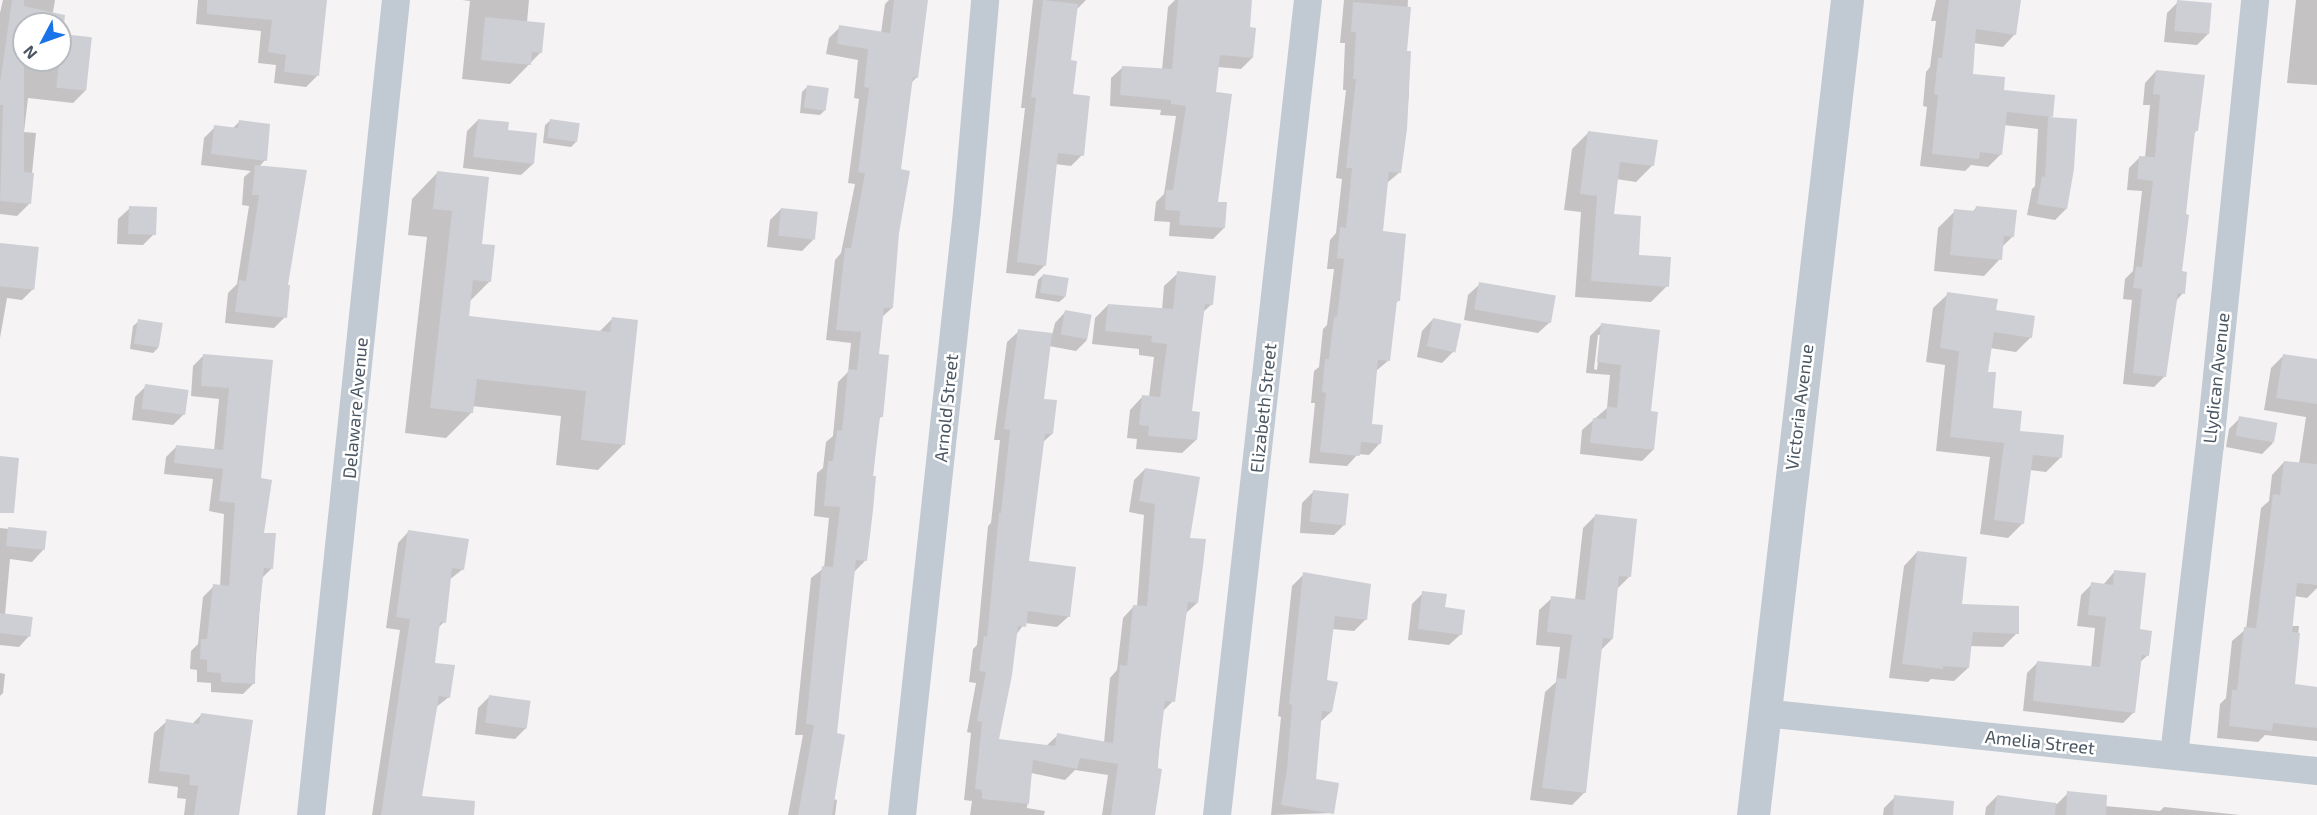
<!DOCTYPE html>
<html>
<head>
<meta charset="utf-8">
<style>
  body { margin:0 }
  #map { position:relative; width:2317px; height:815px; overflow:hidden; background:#f5f3f3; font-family:"Exo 2",sans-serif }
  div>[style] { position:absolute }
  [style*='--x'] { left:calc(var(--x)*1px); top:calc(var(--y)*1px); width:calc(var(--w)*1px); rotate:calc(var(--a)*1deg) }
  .shadow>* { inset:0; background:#0003 }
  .building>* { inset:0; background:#cdcfd5; transform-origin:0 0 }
  .minor>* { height:28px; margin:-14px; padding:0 14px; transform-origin:14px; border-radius:14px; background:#c1cad2 }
  .tertiary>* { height:33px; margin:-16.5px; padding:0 16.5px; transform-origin:16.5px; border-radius:16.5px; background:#c1cad2 }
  span { translate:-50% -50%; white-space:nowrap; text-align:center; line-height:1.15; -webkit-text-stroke:5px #fff; paint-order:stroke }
  .street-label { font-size:18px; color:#4a5661 }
  .north { position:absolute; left:12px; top:12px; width:60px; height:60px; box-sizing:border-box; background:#fff; border:2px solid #b7bbc0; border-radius:50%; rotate:229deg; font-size:16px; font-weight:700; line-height:24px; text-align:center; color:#4a5661 }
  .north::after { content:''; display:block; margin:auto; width:21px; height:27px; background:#1a73e8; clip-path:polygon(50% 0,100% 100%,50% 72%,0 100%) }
</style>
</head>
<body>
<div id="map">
  <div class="shadow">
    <i style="clip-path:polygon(3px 0,55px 0,51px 24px,24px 24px,24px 60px,60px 60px,60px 35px,90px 38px,85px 91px,73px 103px,28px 98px,24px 132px,36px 133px,29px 204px,17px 216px,0 214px,0 13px)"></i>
    <i style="clip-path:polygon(198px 0,326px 0,317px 76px,306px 87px,274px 83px,276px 65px,258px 63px,261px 31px,196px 24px)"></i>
    <i style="clip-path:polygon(529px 0,527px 22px,541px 52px,510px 84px,462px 79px,470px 1px,462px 0)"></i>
    <i style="clip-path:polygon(889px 0,926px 0,917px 77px,911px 83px,899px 170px,898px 233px,892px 308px,882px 317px,878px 355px,882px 416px,878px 420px,865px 561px,854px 572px,836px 735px,833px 799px,837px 800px,835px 815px,788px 815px,803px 735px,795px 735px,811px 578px,824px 568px,829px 518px,814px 516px,817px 473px,823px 468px,826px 442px,833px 436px,838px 382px,848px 372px,851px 343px,826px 340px,835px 260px,841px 253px,855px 184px,848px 183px,859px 99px,854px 98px,858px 60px,826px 54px,829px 38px,840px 27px,881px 33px,885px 4px)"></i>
    <i style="clip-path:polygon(1033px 0,1086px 0,1077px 9px,1069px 61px,1071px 95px,1082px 155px,1071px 166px,1055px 164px,1045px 265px,1034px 276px,1006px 273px,1025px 108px,1021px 108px)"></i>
    <i style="clip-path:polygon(1175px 0,1251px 0,1249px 28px,1252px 58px,1241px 69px,1217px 67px,1214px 94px,1216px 203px,1224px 228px,1213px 239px,1169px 236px,1170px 222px,1154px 221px,1156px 202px,1164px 194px,1176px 116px,1160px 115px,1161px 110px,1110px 106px,1111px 78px,1123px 67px,1162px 70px,1168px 7px)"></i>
    <i style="clip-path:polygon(1344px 0,1408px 0,1405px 52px,1409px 52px,1409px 94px,1400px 172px,1387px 183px,1382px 233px,1399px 300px,1395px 304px,1389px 360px,1376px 371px,1370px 426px,1380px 443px,1369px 455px,1358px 454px,1347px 466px,1309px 463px,1315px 403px,1311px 403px,1314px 371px,1319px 367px,1323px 329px,1327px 325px,1334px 269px,1327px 269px,1330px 240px,1336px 233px,1342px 179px,1336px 178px,1346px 90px,1343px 90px,1345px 43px,1340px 43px)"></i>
    <i style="clip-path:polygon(1936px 0,2016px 0,2015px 34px,2003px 47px,1973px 43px,1971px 75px,2051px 116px,2049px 118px,2066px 209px,2055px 220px,2027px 215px,2032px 189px,2035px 186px,2038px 129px,2004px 125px,2001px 154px,1988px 167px,1971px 165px,1965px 171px,1920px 166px,1927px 107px,1923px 106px,1926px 72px,1930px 67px,1936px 21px,1931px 21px)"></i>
    <i style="clip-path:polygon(2296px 0,2317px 0,2317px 85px,2287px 83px)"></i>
    <i style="clip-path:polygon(2178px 2px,2208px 34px,2197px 45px,2164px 42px,2167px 13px)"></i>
    <i style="clip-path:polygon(2156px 71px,2197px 130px,2193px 135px,2180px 272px,2183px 293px,2176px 301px,2165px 376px,2154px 387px,2123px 384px,2132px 300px,2123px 299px,2125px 279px,2133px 271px,2142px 191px,2127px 190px,2129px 168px,2140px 157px,2145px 158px,2150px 105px,2143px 105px,2145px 83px)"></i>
    <i style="clip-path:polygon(807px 87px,825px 110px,820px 115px,800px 113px,802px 92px)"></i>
    <i style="clip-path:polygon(478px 120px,533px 164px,521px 175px,463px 168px,467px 131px)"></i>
    <i style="clip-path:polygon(551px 120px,576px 142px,571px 147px,543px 143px,545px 125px)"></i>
    <i style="clip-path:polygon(239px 122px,265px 160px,259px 167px,305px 171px,286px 286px,285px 317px,274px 328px,225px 323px,228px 293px,237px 284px,249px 206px,242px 205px,244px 177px,251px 171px,201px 165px,204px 138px,215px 127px,232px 129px)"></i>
    <i style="clip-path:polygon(1588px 133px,1653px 165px,1636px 182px,1616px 179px,1612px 216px,1637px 256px,1667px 286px,1651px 302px,1575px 297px,1581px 212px,1564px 210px,1572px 149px)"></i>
    <i style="clip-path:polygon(437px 173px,481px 245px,490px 281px,469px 302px,468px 318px,599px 332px,613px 318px,624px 444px,598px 470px,556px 465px,561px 416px,472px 406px,472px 412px,446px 438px,405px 433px,427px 237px,408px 235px,412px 199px)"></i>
    <i style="clip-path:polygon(130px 208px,154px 234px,143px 245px,117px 244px,118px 219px)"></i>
    <i style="clip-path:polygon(1976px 208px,2013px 236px,2001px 248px,2000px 259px,1984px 276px,1934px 271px,1938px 228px,1955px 211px,1972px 212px)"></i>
    <i style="clip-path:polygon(781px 209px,813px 240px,802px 251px,767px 247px,770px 220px)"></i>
    <i style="clip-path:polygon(0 245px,33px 289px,22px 300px,7px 298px,0 338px)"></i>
    <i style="clip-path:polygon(1178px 273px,1212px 304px,1202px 313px,1191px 412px,1196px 440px,1182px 453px,1136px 449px,1137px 439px,1127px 438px,1130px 410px,1143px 396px,1149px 397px,1154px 357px,1139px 355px,1139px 349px,1092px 344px,1095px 318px,1108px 305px,1162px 310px,1164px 286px)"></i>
    <i style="clip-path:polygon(1043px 275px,1065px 297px,1059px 302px,1035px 298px,1038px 280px)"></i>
    <i style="clip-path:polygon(1480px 284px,1550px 322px,1538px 333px,1464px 320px,1468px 295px)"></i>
    <i style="clip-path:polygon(1948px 294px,1995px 312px,2031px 337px,2016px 352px,1990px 348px,1986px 373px,1991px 409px,2018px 432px,2061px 457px,2046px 472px,2030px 470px,2023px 523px,2008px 538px,1980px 534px,1990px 457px,1936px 451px,1945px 365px,1926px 362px,1933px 308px)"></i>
    <i style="clip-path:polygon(1066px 311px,1087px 340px,1076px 351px,1049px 346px,1043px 400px,1052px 434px,1042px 443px,1028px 563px,1069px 616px,1057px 627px,1025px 623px,1015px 636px,997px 741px,1046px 746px,1058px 735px,1104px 743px,1110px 678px,1117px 670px,1123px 618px,1134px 606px,1137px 606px,1144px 515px,1129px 512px,1134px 480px,1145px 469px,1188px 539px,1197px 603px,1184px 615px,1173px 701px,1162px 712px,1154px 815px,1102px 815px,1108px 775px,1075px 770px,1065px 780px,1031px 773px,1027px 808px,1045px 811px,1044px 815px,970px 815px,972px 801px,964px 800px,971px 733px,967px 732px,976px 683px,969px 682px,973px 649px,977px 645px,988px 526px,991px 523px,1000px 440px,994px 440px,1007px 342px,1019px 331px,1052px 335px,1055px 323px)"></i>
    <i style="clip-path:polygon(1433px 319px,1459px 325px,1453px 352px,1442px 363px,1417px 357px,1422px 331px)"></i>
    <i style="clip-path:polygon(139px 321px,158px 348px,153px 353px,130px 349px,133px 326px)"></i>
    <i style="clip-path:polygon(evenodd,1602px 324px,1649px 413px,1653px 450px,1642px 461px,1580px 454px,1582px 430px,1607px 408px,1610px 375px,1586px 373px,1590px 336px,1602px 324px,1598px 335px,1601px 335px,1597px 370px,1594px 369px,1598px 335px)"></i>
    <i style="clip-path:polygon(204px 355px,271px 361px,260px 480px,262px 534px,272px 568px,262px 578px,254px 683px,243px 694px,211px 692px,211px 683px,197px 682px,197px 670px,190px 669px,191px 651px,198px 644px,203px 597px,214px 586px,220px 587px,224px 514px,209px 511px,213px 479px,164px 474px,166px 457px,177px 446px,214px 451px,219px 399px,191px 396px,193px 366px)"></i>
    <i style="clip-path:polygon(2283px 356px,2317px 361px,2317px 588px,2307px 598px,2294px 596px,2291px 626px,2299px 626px,2293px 686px,2317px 688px,2317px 741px,2265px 735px,2258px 742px,2217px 738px,2220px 704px,2226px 698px,2232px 641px,2246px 629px,2261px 508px,2269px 501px,2272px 475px,2284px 462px,2299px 464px,2306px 417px,2264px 410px,2271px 368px)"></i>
    <i style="clip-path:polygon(146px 386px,184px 414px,173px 425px,132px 420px,135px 397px)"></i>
    <i style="clip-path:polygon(2240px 418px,2273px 443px,2262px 454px,2226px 447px,2229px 429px)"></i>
    <i style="clip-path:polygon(1313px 492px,1345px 524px,1334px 535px,1300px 533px,1302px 503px)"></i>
    <i style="clip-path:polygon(1596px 515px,1629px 577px,1617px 589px,1612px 639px,1600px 651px,1585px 792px,1572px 805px,1530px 800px,1545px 692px,1556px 682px,1560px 647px,1536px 645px,1539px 610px,1552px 598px,1575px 600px,1583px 528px)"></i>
    <i style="clip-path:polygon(0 528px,45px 533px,43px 550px,32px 562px,10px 559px,5px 615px,30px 635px,19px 647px,0 645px)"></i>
    <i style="clip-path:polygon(409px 531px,463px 569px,449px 580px,444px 622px,437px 629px,433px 664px,449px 697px,435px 708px,421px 797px,441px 815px,372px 815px,400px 630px,386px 628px,398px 543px)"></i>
    <i style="clip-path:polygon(1917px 552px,1960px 606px,2017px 633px,2003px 647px,1970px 646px,1968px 668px,1954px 681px,1931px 679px,1928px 682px,1889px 678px,1904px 566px)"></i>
    <i style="clip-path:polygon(2115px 571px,2148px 655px,2139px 663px,2134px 712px,2123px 723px,2023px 711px,2027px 673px,2038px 662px,2091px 668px,2095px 628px,2077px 626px,2081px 595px,2092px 584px,2103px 585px)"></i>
    <i style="clip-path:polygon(1304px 574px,1366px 619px,1354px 631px,1332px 629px,1326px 681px,1331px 712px,1319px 723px,1314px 780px,1333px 813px,1271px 815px,1281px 717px,1278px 716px,1292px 586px)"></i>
    <i style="clip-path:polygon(1423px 593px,1461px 634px,1449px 645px,1408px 640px,1412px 604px)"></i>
    <i style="clip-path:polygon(0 673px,5px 674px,3px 693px,0 696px)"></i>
    <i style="clip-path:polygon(490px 696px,526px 728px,515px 739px,475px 734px,478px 708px)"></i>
    <i style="clip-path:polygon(201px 715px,238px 815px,184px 815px,186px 799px,177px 798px,178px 787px,148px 783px,154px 733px,167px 721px,192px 724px)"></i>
    <i style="clip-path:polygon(2068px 793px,2105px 806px,2160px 811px,2164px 807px,2240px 815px,1985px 815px,1986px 807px,1997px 796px,2057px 804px)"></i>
    <i style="clip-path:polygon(1895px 797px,1930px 815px,1883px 815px,1884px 808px)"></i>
  </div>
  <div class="building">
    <i style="clip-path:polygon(12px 0,24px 0,24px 6px,65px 15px,64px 24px,24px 24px,24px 172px,34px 173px,31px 204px,0 201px,3px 105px,0 105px,0 83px)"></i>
    <i style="clip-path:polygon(207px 0,327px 0,319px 76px,284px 72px,286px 55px,268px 52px,272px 20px,207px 14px)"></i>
    <i style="clip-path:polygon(894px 0,928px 0,918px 78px,913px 77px,901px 169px,910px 171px,899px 233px,893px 308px,884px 308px,879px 354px,889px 355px,883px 417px,880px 417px,873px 476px,876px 476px,873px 510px,867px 561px,856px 560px,837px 733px,845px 735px,832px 815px,798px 815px,814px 725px,806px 724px,822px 566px,833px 567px,840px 507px,824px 506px,828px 461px,833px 461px,837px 430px,842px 431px,848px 369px,857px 370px,861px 332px,836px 330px,845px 248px,851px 248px,865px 173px,858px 172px,869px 88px,864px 87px,868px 49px,837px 44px,839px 25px,890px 33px)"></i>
    <i style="clip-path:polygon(1043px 0,1078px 4px,1071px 60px,1077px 61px,1073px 94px,1090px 96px,1084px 156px,1058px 153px,1046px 266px,1017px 262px,1036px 98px,1031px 97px)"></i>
    <i style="clip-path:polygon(1178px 0,1252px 0,1250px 27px,1256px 28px,1253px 58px,1220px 55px,1216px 92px,1232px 94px,1218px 202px,1227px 202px,1225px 228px,1179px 225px,1180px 211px,1165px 210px,1166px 190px,1173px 190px,1186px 106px,1171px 104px,1171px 100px,1120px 95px,1122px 66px,1172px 69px)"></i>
    <i style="clip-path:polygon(1949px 0,2021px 0,2016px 35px,1976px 29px,1973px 74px,2005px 77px,2004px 90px,2055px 95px,2053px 117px,2007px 112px,2002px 155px,1980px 152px,1979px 159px,1932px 154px,1938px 95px,1934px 94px,1938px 58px,1942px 58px)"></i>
    <i style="left:2177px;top:0;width:35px;height:31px;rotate:5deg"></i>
    <i style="clip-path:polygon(1353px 2px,1411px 7px,1407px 51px,1411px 51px,1407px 129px,1401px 173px,1389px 172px,1383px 231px,1406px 234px,1400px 301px,1397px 301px,1390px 361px,1378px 360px,1372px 424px,1383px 425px,1381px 444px,1361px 442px,1360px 456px,1320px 452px,1326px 393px,1322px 392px,1325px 359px,1329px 359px,1334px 317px,1337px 317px,1344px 259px,1337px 258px,1340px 227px,1346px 228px,1352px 168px,1346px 168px,1356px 79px,1353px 79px,1356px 32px,1351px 32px)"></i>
    <i style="clip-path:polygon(485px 17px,545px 23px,542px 53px,532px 52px,531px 65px,481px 60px)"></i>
    <i style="left:62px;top:34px;width:30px;height:54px;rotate:6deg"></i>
    <i style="clip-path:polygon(2156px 70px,2205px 75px,2198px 131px,2195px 131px,2186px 214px,2189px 215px,2182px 271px,2187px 272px,2185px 294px,2178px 293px,2166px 377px,2133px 373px,2142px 289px,2133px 288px,2136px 266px,2142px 267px,2153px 181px,2137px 179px,2139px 156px,2155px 157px,2160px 95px,2153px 94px)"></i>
    <i style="left:807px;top:85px;width:22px;height:23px;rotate:8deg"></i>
    <i style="clip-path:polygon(2048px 117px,2077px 119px,2074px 169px,2067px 209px,2037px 204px,2042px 176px,2045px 177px)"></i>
    <i style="clip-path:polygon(478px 119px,509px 122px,508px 130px,537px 133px,534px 164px,473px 157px)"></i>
    <i style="left:550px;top:119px;width:30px;height:19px;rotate:8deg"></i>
    <i style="clip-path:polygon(239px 120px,270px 124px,267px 161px,211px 154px,214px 125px,238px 128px)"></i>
    <i style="clip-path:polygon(1588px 131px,1658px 140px,1654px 166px,1620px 162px,1614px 214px,1641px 216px,1639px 255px,1671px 257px,1669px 287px,1591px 281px,1597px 196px,1580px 194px)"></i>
    <i style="clip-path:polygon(255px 165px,307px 170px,288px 285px,290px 285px,287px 318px,235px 312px,239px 280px,246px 281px,259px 195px,252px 195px)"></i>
    <i style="clip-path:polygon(437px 171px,489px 177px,482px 244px,495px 245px,491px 282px,473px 280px,469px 316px,610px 332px,612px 317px,638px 320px,625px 445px,581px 440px,586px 391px,477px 379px,473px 413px,430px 408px,452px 211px,433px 209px)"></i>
    <i style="left:129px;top:206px;width:28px;height:28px;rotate:2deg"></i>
    <i style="clip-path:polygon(1976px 206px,2017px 210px,2014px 237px,2004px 236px,2002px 260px,1950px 255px,1954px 209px,1975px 211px)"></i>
    <i style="left:781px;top:208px;width:37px;height:28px;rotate:6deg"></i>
    <i style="left:0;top:243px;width:39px;height:43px;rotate:6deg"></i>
    <i style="clip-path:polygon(1177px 271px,1216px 276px,1213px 305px,1205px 304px,1192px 411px,1200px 412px,1197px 440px,1148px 436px,1149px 426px,1139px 425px,1142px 395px,1160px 397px,1167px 344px,1151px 342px,1152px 336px,1105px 331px,1108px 304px,1173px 309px)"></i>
    <i style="left:1043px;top:274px;width:26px;height:19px;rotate:9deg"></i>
    <i style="left:1479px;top:282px;width:78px;height:28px;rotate:10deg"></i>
    <i style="clip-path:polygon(1947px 292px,1998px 299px,1996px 310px,2035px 316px,2032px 338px,1994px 332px,1988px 372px,1996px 372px,1993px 408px,2022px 411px,2020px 431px,2064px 435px,2062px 458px,2033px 455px,2024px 524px,1994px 520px,2004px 443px,1950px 437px,1959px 351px,1940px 348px)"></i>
    <i style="left:1065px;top:310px;width:27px;height:25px;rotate:10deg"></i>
    <i style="left:1433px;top:318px;width:29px;height:29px;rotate:12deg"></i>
    <i style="left:138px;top:319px;width:25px;height:25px;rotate:9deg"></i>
    <i style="clip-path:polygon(1601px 323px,1660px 330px,1651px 411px,1658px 412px,1654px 450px,1590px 443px,1593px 418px,1606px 419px,1607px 406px,1617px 408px,1621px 365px,1597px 362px)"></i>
    <i style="clip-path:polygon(1018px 329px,1052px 333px,1044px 399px,1057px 400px,1053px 434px,1045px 434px,1029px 561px,1076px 567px,1070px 617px,1028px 611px,1026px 627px,1018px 626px,1012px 675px,999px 739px,1055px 746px,1057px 733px,1113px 743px,1120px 665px,1127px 666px,1133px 605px,1147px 606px,1155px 504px,1139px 501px,1145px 468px,1200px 477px,1190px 538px,1206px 539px,1203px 566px,1198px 603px,1188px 602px,1175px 702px,1165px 701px,1157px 768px,1162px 769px,1155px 815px,1111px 815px,1118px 764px,1080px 758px,1077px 769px,1033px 760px,1029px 804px,982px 799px,982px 790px,975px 789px,982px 722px,977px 721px,986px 672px,979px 671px,984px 636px,987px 637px,999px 513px,1001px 513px,1010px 430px,1004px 429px)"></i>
    <i style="clip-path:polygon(203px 354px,273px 360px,261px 478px,272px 480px,264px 533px,276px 533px,273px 569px,264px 568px,256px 642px,255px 684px,221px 682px,221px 673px,207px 672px,207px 660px,200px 659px,201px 639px,207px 639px,213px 584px,229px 586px,235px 503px,219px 501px,223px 469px,174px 463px,176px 445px,223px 450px,229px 388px,201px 386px)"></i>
    <i style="clip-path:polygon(2283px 354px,2317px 359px,2317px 404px,2276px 398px)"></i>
    <i style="left:145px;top:384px;width:44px;height:25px;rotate:8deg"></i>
    <i style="left:2239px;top:416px;width:39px;height:20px;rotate:10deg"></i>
    <i style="clip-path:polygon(0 456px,19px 458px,14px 513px,0 513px)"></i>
    <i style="clip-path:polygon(2284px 461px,2317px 464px,2317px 585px,2297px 583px,2292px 632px,2300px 633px,2295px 684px,2317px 687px,2317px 728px,2273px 723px,2272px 731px,2229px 726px,2232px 690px,2237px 690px,2244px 627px,2256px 628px,2273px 494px,2280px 495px)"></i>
    <i style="left:1313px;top:490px;width:36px;height:32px;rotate:6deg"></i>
    <i style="clip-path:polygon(1595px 514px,1637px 519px,1631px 577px,1619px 576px,1613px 639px,1603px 638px,1586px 793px,1542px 788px,1557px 678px,1566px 679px,1572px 635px,1547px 632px,1551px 596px,1585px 600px)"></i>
    <i style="left:8px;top:527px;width:39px;height:19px;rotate:6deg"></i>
    <i style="clip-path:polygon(408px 530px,469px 539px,464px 570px,452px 568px,446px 623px,440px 622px,435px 663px,455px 665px,450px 698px,439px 696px,422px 796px,475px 801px,474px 815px,381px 815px,410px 619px,396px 617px)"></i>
    <i style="clip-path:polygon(1917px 551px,1967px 557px,1962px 604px,2019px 606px,2019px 634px,1973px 632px,1969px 668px,1943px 666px,1943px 669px,1902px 664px)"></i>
    <i style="clip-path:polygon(2114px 570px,2146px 573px,2140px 629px,2152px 631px,2149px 656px,2142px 655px,2135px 713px,2033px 701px,2037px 661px,2100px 667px,2106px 617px,2088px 615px,2091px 582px,2113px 585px)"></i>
    <i style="clip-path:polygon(1303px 572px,1371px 584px,1367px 620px,1335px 616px,1327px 680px,1338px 682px,1332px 712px,1322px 711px,1316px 779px,1339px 783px,1334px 814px,1281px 805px,1287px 769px,1292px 705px,1289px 704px)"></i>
    <i style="clip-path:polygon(1422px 591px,1447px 594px,1445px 607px,1465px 610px,1462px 635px,1418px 629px)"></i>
    <i style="left:0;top:613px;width:33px;height:20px;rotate:7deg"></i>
    <i style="left:489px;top:695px;width:42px;height:28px;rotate:8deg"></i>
    <i style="clip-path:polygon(201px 713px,253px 720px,239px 815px,194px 815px,198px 786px,189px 785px,190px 775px,159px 771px,166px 719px,199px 724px)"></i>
    <i style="clip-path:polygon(2067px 791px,2107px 795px,2106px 815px,2066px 815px)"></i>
    <i style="clip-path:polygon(1894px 795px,1954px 801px,1953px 815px,1893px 815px)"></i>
    <i style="clip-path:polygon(1997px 795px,2056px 803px,2055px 815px,1994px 815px)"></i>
  </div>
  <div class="minor">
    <i style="--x:1764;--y:713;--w:556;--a:5.99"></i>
    <i style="--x:2174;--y:755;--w:312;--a:-83.4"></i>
    <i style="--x:2210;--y:445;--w:447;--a:-84.2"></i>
    <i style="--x:311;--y:815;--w:819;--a:-84.05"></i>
    <i style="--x:902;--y:815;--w:606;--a:-83.85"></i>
    <i style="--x:967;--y:212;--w:213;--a:-85.1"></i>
    <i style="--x:1217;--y:815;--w:820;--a:-83.63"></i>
  </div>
  <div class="tertiary">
    <i style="--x:1753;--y:815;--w:820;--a:-83.42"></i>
  </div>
  <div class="street-label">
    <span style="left:2216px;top:378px;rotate:-84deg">Llydican Avenue</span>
    <span style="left:1799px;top:407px;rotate:-83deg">Victoria Avenue</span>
    <span style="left:355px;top:408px;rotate:-85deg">Delaware Avenue</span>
    <span style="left:946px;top:408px;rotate:-84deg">Arnold Street</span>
    <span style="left:1263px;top:408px;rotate:-84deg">Elizabeth Street</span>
    <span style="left:2040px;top:742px;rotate:6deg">Amelia Street</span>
  </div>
  <div class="north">N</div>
</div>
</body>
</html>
